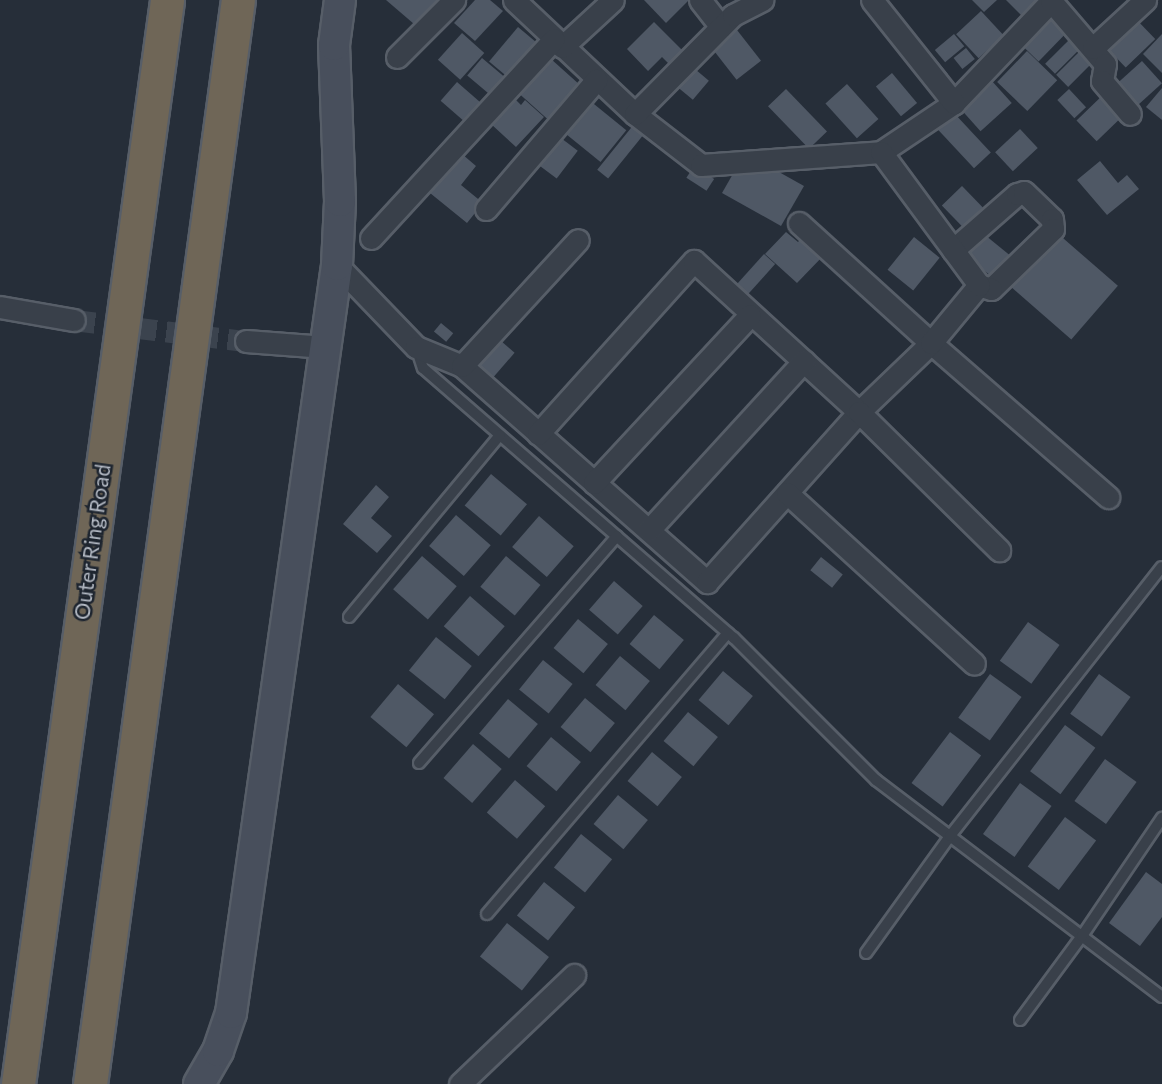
<!DOCTYPE html>
<html>
<head>
<meta charset="utf-8">
<style>
  body { margin:0 }
  #map { position:relative; width:1162px; height:1084px; overflow:hidden; background:#262e39; font-family:Commissioner,sans-serif }
  div>[style] { position:absolute }
  [style*='--x'] { left:calc(var(--x)*1px); top:calc(var(--y)*1px); width:calc(var(--w)*1px); rotate:calc(var(--a)*1deg) }
  .building>* { inset:0; background:#4f5865; transform-origin:0 0 }
  .minor-tunnel>* { height:21px; margin-top:-10.5px; transform-origin:0; background:repeating-linear-gradient(90deg,#3b434e 0 21px,transparent 0 31px) }
  .roads { filter:drop-shadow(2px 0 #575e68) drop-shadow(-2px 0 #575e68) drop-shadow(0 2px #575e68) drop-shadow(0 -2px #575e68) }
  .service>* { height:10px; margin:-5px; padding:0 5px; transform-origin:5px; border-radius:5px; background:#39404a }
  .minor>* { height:21px; margin:-10.5px; padding:0 10.5px; transform-origin:10.5px; border-radius:10.5px; background:#39404a }
  .secondary>* { height:30px; margin:-15px; padding:0 15px; transform-origin:15px; border-radius:15px; background:#484f5c }
  .motorway>* { height:33px; margin:-16.5px; padding:0 16.5px; transform-origin:16.5px; border-radius:16.5px; background:#6f6657 }
  span { translate:-50% -50%; white-space:nowrap; text-align:center; line-height:1.15; -webkit-text-stroke:5px #1e252f; paint-order:stroke }
  .street-label { font-size:21px; color:#b5bbc5 }
</style>
</head>
<body>
<div id="map">
  <div class="building">
    <i style="clip-path:polygon(386px 0,437px 0,443px 5px,421px 30px)"></i>
    <i style="clip-path:polygon(475px 0,490px 0,503px 11px,475px 41px,454px 23px)"></i>
    <i style="clip-path:polygon(644px 0,689px 0,666px 23px)"></i>
    <i style="clip-path:polygon(972px 0,997px 0,984px 12px)"></i>
    <i style="clip-path:polygon(1006px 0,1044px 0,1025px 19px)"></i>
    <i style="left:1049px;top:9px;width:29px;height:45px;rotate:44deg"></i>
    <i style="left:981px;top:11px;width:33px;height:34px;rotate:47deg"></i>
    <i style="left:1133px;top:16px;width:32px;height:41px;rotate:46deg"></i>
    <i style="clip-path:polygon(654px 22px,684px 52px,670px 65px,662px 57px,648px 71px,627px 49px)"></i>
    <i style="left:518px;top:27px;width:23px;height:45px;rotate:40deg"></i>
    <i style="left:737px;top:30px;width:39px;height:31px;rotate:52deg"></i>
    <i style="left:462px;top:33px;width:30px;height:36px;rotate:42deg"></i>
    <i style="left:954px;top:34px;width:16px;height:25px;rotate:50deg"></i>
    <i style="clip-path:polygon(1162px 34px,1162px 73px,1143px 54px)"></i>
    <i style="left:1072px;top:37px;width:14px;height:38px;rotate:45deg"></i>
    <i style="left:966px;top:48px;width:14px;height:16px;rotate:51deg"></i>
    <i style="left:1083px;top:48px;width:17px;height:38px;rotate:45deg"></i>
    <i style="left:1027px;top:51px;width:42px;height:43px;rotate:44deg"></i>
    <i style="left:934px;top:57px;width:22px;height:10px;rotate:51deg"></i>
    <i style="left:482px;top:58px;width:31px;height:23px;rotate:40deg"></i>
    <i style="left:551px;top:59px;width:45px;height:47px;rotate:42deg"></i>
    <i style="left:1142px;top:61px;width:30px;height:38px;rotate:48deg"></i>
    <i style="left:689px;top:64px;width:26px;height:25px;rotate:40deg"></i>
    <i style="left:892px;top:73px;width:39px;height:21px;rotate:50deg"></i>
    <i style="left:991px;top:80px;width:31px;height:42px;rotate:48deg"></i>
    <i style="left:457px;top:82px;width:38px;height:25px;rotate:41deg"></i>
    <i style="left:847px;top:84px;width:47px;height:29px;rotate:48deg"></i>
    <i style="clip-path:polygon(1162px 88px,1162px 120px,1146px 107px)"></i>
    <i style="left:786px;top:89px;width:59px;height:25px;rotate:46deg"></i>
    <i style="left:1069px;top:89px;width:25px;height:16px;rotate:47deg"></i>
    <i style="left:1106px;top:92px;width:29px;height:41px;rotate:46deg"></i>
    <i style="clip-path:polygon(514px 98px,521px 105px,525px 100px,544px 117px,516px 147px,491px 124px)"></i>
    <i style="left:589px;top:100px;width:48px;height:41px;rotate:39deg"></i>
    <i style="left:954px;top:113px;width:54px;height:23px;rotate:47deg"></i>
    <i style="left:635px;top:123px;width:14px;height:60px;rotate:39deg"></i>
    <i style="left:1020px;top:129px;width:26px;height:34px;rotate:47deg"></i>
    <i style="left:557px;top:135px;width:26px;height:35px;rotate:37deg"></i>
    <i style="clip-path:polygon(462px 154px,476px 166px,461px 185px,483px 203px,467px 223px,430px 193px)"></i>
    <i style="clip-path:polygon(1100px 161px,1118px 183px,1127px 175px,1139px 189px,1107px 215px,1077px 180px)"></i>
    <i style="left:694px;top:166px;width:24px;height:14px;rotate:33deg"></i>
    <i style="clip-path:polygon(770px 167px,804px 186px,781px 226px,722px 193px,734px 172px)"></i>
    <i style="left:962px;top:186px;width:30px;height:28px;rotate:46deg"></i>
    <i style="left:980px;top:231px;width:38px;height:28px;rotate:39deg"></i>
    <i style="clip-path:polygon(786px 232px,798px 242px,803px 236px,824px 255px,797px 283px,765px 254px)"></i>
    <i style="left:1056px;top:232px;width:82px;height:71px;rotate:41deg"></i>
    <i style="left:914px;top:237px;width:33px;height:42px;rotate:39deg"></i>
    <i style="left:764px;top:254px;width:15px;height:44px;rotate:42deg"></i>
    <i style="left:441px;top:323px;width:16px;height:11px;rotate:40deg"></i>
    <i style="left:501px;top:341px;width:18px;height:37px;rotate:41deg"></i>
    <i style="left:491px;top:474px;width:47px;height:41px;rotate:40deg"></i>
    <i style="clip-path:polygon(376px 485px,389px 497px,371px 518px,392px 536px,377px 553px,343px 524px)"></i>
    <i style="left:456px;top:515px;width:46px;height:41px;rotate:41deg"></i>
    <i style="left:539px;top:516px;width:46px;height:41px;rotate:41deg"></i>
    <i style="left:422px;top:556px;width:46px;height:44px;rotate:41deg"></i>
    <i style="left:506px;top:556px;width:45px;height:40px;rotate:40deg"></i>
    <i style="left:821px;top:557px;width:28px;height:17px;rotate:39deg"></i>
    <i style="left:614px;top:581px;width:38px;height:38px;rotate:41deg"></i>
    <i style="left:470px;top:596px;width:46px;height:40px;rotate:41deg"></i>
    <i style="left:654px;top:615px;width:39px;height:38px;rotate:40deg"></i>
    <i style="left:578px;top:619px;width:39px;height:38px;rotate:40deg"></i>
    <i style="left:1028px;top:622px;width:39px;height:48px;rotate:36deg"></i>
    <i style="left:436px;top:637px;width:46px;height:43px;rotate:39deg"></i>
    <i style="left:620px;top:656px;width:39px;height:38px;rotate:40deg"></i>
    <i style="left:543px;top:660px;width:38px;height:38px;rotate:39deg"></i>
    <i style="left:723px;top:671px;width:39px;height:38px;rotate:40deg"></i>
    <i style="left:990px;top:674px;width:39px;height:54px;rotate:36deg"></i>
    <i style="left:1099px;top:674px;width:39px;height:49px;rotate:36deg"></i>
    <i style="left:398px;top:684px;width:47px;height:43px;rotate:40deg"></i>
    <i style="left:585px;top:698px;width:39px;height:38px;rotate:40deg"></i>
    <i style="left:508px;top:699px;width:39px;height:45px;rotate:40deg"></i>
    <i style="left:688px;top:712px;width:39px;height:38px;rotate:40deg"></i>
    <i style="left:1065px;top:725px;width:38px;height:58px;rotate:37deg"></i>
    <i style="left:950px;top:732px;width:39px;height:64px;rotate:37deg"></i>
    <i style="left:551px;top:737px;width:39px;height:38px;rotate:40deg"></i>
    <i style="left:473px;top:744px;width:38px;height:45px;rotate:41deg"></i>
    <i style="left:652px;top:752px;width:39px;height:38px;rotate:40deg"></i>
    <i style="left:1105px;top:759px;width:39px;height:52px;rotate:36deg"></i>
    <i style="left:515px;top:780px;width:40px;height:43px;rotate:41deg"></i>
    <i style="left:1020px;top:783px;width:39px;height:63px;rotate:36deg"></i>
    <i style="left:618px;top:795px;width:39px;height:38px;rotate:40deg"></i>
    <i style="left:1065px;top:817px;width:39px;height:62px;rotate:37deg"></i>
    <i style="left:581px;top:834px;width:40px;height:43px;rotate:39deg"></i>
    <i style="clip-path:polygon(1146px 872px,1162px 884px,1162px 917px,1140px 946px,1109px 923px)"></i>
    <i style="left:544px;top:882px;width:40px;height:43px;rotate:39deg"></i>
    <i style="left:507px;top:923px;width:54px;height:43px;rotate:39deg"></i>
  </div>
  <div class="minor-tunnel">
    <i style="--x:74;--y:320;--w:173;--a:7"></i>
  </div>
  <div class="roads">
    <div class="service">
      <i style="--x:416;--y:347;--w:22;--a:72"></i>
      <i style="--x:423;--y:368;--w:412;--a:41"></i>
      <i style="--x:734;--y:638;--w:201;--a:45"></i>
      <i style="--x:876;--y:780;--w:359;--a:37.2"></i>
      <i style="--x:349;--y:617;--w:236;--a:-50.3"></i>
      <i style="--x:419;--y:763;--w:301;--a:-48.9"></i>
      <i style="--x:487;--y:914;--w:370;--a:-49.4"></i>
      <i style="--x:866;--y:953;--w:144;--a:-54.3"></i>
      <i style="--x:950;--y:836;--w:342;--a:-51.8"></i>
      <i style="--x:1020;--y:1020;--w:104;--a:-53.6"></i>
      <i style="--x:1082;--y:936;--w:143;--a:-55.9"></i>
    </div>
    <div class="minor">
      <i style="--x:514;--y:0;--w:166;--a:43.3"></i>
      <i style="--x:635;--y:114;--w:83;--a:37.7"></i>
      <i style="--x:701;--y:165;--w:180;--a:-4.1"></i>
      <i style="--x:881;--y:152;--w:88;--a:-33.9"></i>
      <i style="--x:954;--y:103;--w:142;--a:-46.4"></i>
      <i style="--x:700;--y:0;--w:34;--a:52"></i>
      <i style="--x:872;--y:0;--w:132;--a:51.5"></i>
      <i style="--x:1051;--y:1;--w:83;--a:49.4"></i>
      <i style="--x:1105;--y:64;--w:17;--a:100"></i>
      <i style="--x:1102;--y:81;--w:43;--a:49.7"></i>
      <i style="--x:562;--y:47;--w:69;--a:-42.7"></i>
      <i style="--x:1093;--y:48;--w:71;--a:-42.7"></i>
      <i style="--x:397;--y:57;--w:81;--a:-45"></i>
      <i style="--x:635;--y:114;--w:139;--a:-45.3"></i>
      <i style="--x:733;--y:15;--w:33;--a:-27"></i>
      <i style="--x:486;--y:209;--w:170;--a:-49.5"></i>
      <i style="--x:799;--y:223;--w:178;--a:42.3"></i>
      <i style="--x:931;--y:343;--w:235;--a:41"></i>
      <i style="--x:371;--y:238;--w:270;--a:-47.4"></i>
      <i style="--x:953;--y:250;--w:85;--a:-41.2"></i>
      <i style="--x:1017;--y:194;--w:7;--a:-16"></i>
      <i style="--x:1024;--y:192;--w:39;--a:44"></i>
      <i style="--x:1052;--y:219;--w:10;--a:84"></i>
      <i style="--x:1053;--y:229;--w:86;--a:135.9"></i>
      <i style="--x:991;--y:289;--w:13;--a:-162"></i>
      <i style="--x:337;--y:265;--w:114;--a:46.1"></i>
      <i style="--x:416;--y:347;--w:50;--a:22.4"></i>
      <i style="--x:462;--y:366;--w:327;--a:41.4"></i>
      <i style="--x:707;--y:582;--w:228;--a:-48.2"></i>
      <i style="--x:859;--y:412;--w:100;--a:-43.8"></i>
      <i style="--x:931;--y:343;--w:75;--a:-50.4"></i>
      <i style="--x:979;--y:285;--w:165;--a:-126.4"></i>
      <i style="--x:0;--y:307;--w:75;--a:10"></i>
      <i style="--x:246;--y:341;--w:79;--a:4.3"></i>
      <i style="--x:462;--y:366;--w:171;--a:-47.4"></i>
      <i style="--x:538;--y:434;--w:233;--a:-48"></i>
      <i style="--x:694;--y:261;--w:224;--a:42.5"></i>
      <i style="--x:859;--y:412;--w:197;--a:44.6"></i>
      <i style="--x:594;--y:483;--w:229;--a:-47.1"></i>
      <i style="--x:787;--y:493;--w:253;--a:42.4"></i>
      <i style="--x:649;--y:530;--w:229;--a:-47.5"></i>
      <i style="--x:460;--y:1084;--w:158;--a:-43.7"></i>
    </div>
    <div class="secondary">
      <i style="--x:199;--y:1084;--w:38;--a:-60"></i>
      <i style="--x:218;--y:1051;--w:40;--a:-71.1"></i>
      <i style="--x:231;--y:1013;--w:755;--a:-81.93"></i>
      <i style="--x:337;--y:265;--w:64;--a:-87.3"></i>
      <i style="--x:340;--y:201;--w:156;--a:-92.2"></i>
      <i style="--x:334;--y:45;--w:45;--a:-82.4"></i>
    </div>
    <div class="motorway">
      <i style="--x:18;--y:1084;--w:1094;--a:-82.17"></i>
      <i style="--x:90;--y:1084;--w:1094;--a:-82.23"></i>
    </div>
  </div>
  <div class="street-label">
    <span style="left:92px;top:542px;rotate:-82deg">Outer Ring Road</span>
  </div>
</div>
</body>
</html>
